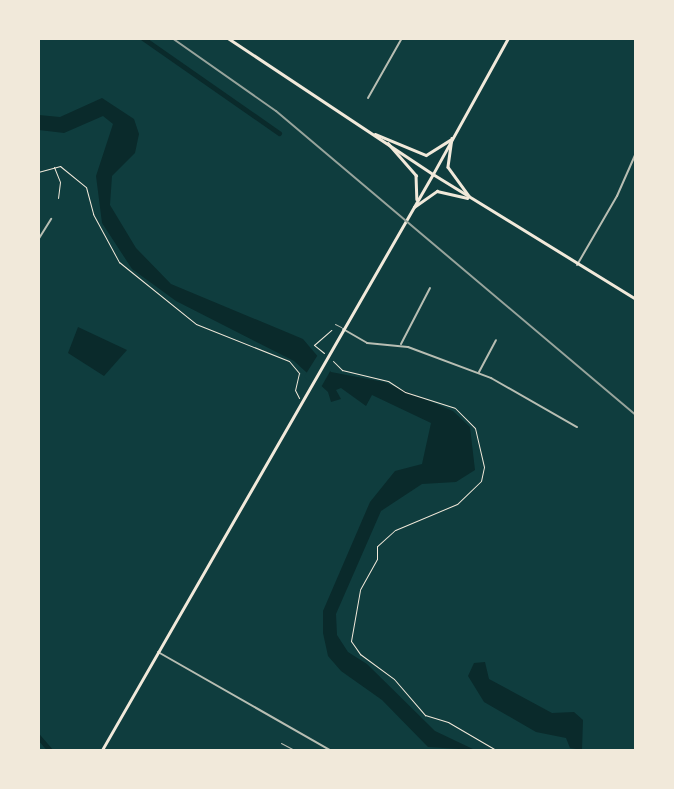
<!DOCTYPE html>
<html>
<head>
<meta charset="utf-8">
<style>
  body { margin:0 }
  #map { position:relative; width:674px; height:789px; overflow:hidden; background:#0f3d3e; font-family:"Libre Baskerville",serif }
  div>[style] { position:absolute }
  [style*='--x'] { left:calc(var(--x)*1px); top:calc(var(--y)*1px); width:calc(var(--w)*1px); rotate:calc(var(--a)*1deg) }
  .water>* { inset:0; background:#0a2a2b }
  .pier>* { inset:0; background:#0f3d3e }
  .canal>* { height:4.5px; margin:-2.25px; padding:0 2.25px; transform-origin:2.25px; border-radius:2.25px; background:#0a2a2b }
  .path>* { height:1px; margin:-0.5px; padding:0 0.5px; transform-origin:0.5px; border-radius:0.5px; background:#f1e9da }
  .service>* { height:1px; margin:-0.5px; padding:0 0.5px; transform-origin:0.5px; border-radius:0.5px; background:#b8beb3 }
  .minor>* { height:2px; margin:-1px; padding:0 1px; transform-origin:1px; border-radius:1px; background:#b8beb3 }
  .secondary>* { height:2.5px; margin:-1.25px; padding:0 1.25px; transform-origin:1.25px; border-radius:1.25px; background:#f1e9da }
  .primary>* { height:2.5px; margin:-1.25px; padding:0 1.25px; transform-origin:1.25px; border-radius:1.25px; background:#f1e9da }
  .rail>* { height:2px; margin:-1px; padding:0 1px; transform-origin:1px; border-radius:1px; background:#97a49c }
  span { translate:-50% -50%; white-space:nowrap; text-align:center; line-height:1.15; -webkit-text-stroke:7px #f1e9da; paint-order:stroke }
  .frame { position:absolute; inset:0; border:40px solid #f1e9da; pointer-events:none }
</style>
</head>
<body>
<div id="map">
  <div class="water">
    <i style="clip-path:polygon(102px 98px,134px 119px,139px 134px,135px 153px,112px 176px,110px 205px,136px 248px,171px 284px,303px 339px,331px 372px,384px 382px,453px 411px,470px 427px,475px 470px,456px 482px,422px 484px,381px 511px,336px 614px,337px 635px,348px 652px,367px 664px,435px 731px,475px 750px,428px 747px,382px 700px,341px 671px,328px 656px,323px 633px,323px 611px,370px 502px,395px 471px,422px 464px,431px 423px,372px 395px,366px 406px,341px 388px,336px 390px,341px 399px,331px 402px,328px 392px,294px 361px,176px 301px,132px 269px,102px 223px,96px 176px,113px 124px,103px 116px,64px 133px,39px 130px,39px 115px,60px 117px)"></i>
    <i style="clip-path:polygon(78px 327px,127px 350px,104px 376px,68px 353px)"></i>
    <i style="clip-path:polygon(485px 662px,489px 679px,552px 713px,574px 712px,583px 720px,582px 750px,570px 748px,566px 738px,536px 732px,484px 702px,468px 676px,474px 663px)"></i>
  </div>
  <div class="pier">
    <i style="clip-path:polygon(319px 353px,332px 368px,320px 389px,304px 377px)"></i>
  </div>
  <div class="canal">
    <i style="--x:143;--y:38;--w:166;--a:34.9"></i>
    <i style="--x:38;--y:736;--w:18;--a:49"></i>
  </div>
  <div class="path">
    <i style="--x:54;--y:167;--w:16;--a:68"></i>
    <i style="--x:60;--y:182;--w:16;--a:97"></i>
    <i style="--x:38;--y:172;--w:23;--a:-15"></i>
    <i style="--x:60;--y:166;--w:33;--a:39"></i>
    <i style="--x:86;--y:187;--w:28;--a:75"></i>
    <i style="--x:93;--y:214;--w:55;--a:61.6"></i>
    <i style="--x:119;--y:262;--w:99;--a:38.8"></i>
    <i style="--x:196;--y:324;--w:100;--a:21.7"></i>
    <i style="--x:289;--y:361;--w:16;--a:50"></i>
    <i style="--x:299;--y:373;--w:17;--a:103"></i>
    <i style="--x:295;--y:390;--w:9;--a:63"></i>
    <i style="--x:324;--y:353;--w:13;--a:-141"></i>
    <i style="--x:314;--y:345;--w:23;--a:-41"></i>
    <i style="--x:333;--y:361;--w:13;--a:45"></i>
    <i style="--x:342;--y:370;--w:47;--a:13.4"></i>
    <i style="--x:388;--y:381;--w:20;--a:33"></i>
    <i style="--x:405;--y:392;--w:52;--a:17.7"></i>
    <i style="--x:455;--y:408;--w:28;--a:45"></i>
    <i style="--x:475;--y:428;--w:40;--a:77"></i>
    <i style="--x:484;--y:467;--w:14;--a:102"></i>
    <i style="--x:481;--y:481;--w:33;--a:136"></i>
    <i style="--x:457;--y:504;--w:67;--a:157.2"></i>
    <i style="--x:395;--y:530;--w:24;--a:138"></i>
    <i style="--x:377;--y:546;--w:13;--a:90"></i>
    <i style="--x:377;--y:559;--w:35;--a:119"></i>
    <i style="--x:360;--y:590;--w:52;--a:100"></i>
    <i style="--x:351;--y:641;--w:16;--a:55"></i>
    <i style="--x:360;--y:654;--w:42;--a:36.3"></i>
    <i style="--x:394;--y:679;--w:48;--a:49.3"></i>
    <i style="--x:425;--y:715;--w:24;--a:17"></i>
    <i style="--x:448;--y:722;--w:56;--a:30.3"></i>
  </div>
  <div class="service">
    <i style="--x:335;--y:324;--w:7;--a:27"></i>
    <i style="--x:281;--y:743;--w:15;--a:28"></i>
  </div>
  <div class="minor">
    <i style="--x:368;--y:98;--w:69;--a:-60.5"></i>
    <i style="--x:38;--y:240;--w:25;--a:-58"></i>
    <i style="--x:577;--y:265;--w:80;--a:-59.9"></i>
    <i style="--x:617;--y:196;--w:47;--a:-66.2"></i>
    <i style="--x:343;--y:329;--w:28;--a:30"></i>
    <i style="--x:367;--y:343;--w:41;--a:5.6"></i>
    <i style="--x:408;--y:347;--w:89;--a:20.5"></i>
    <i style="--x:491;--y:378;--w:99;--a:29.7"></i>
    <i style="--x:401;--y:344;--w:63;--a:-62.6"></i>
    <i style="--x:479;--y:372;--w:36;--a:-62"></i>
    <i style="--x:158;--y:652;--w:198;--a:29.7"></i>
  </div>
  <div class="secondary">
    <i style="--x:228;--y:38;--w:246;--a:33.6"></i>
    <i style="--x:433;--y:174;--w:155;--a:-61.1"></i>
    <i style="--x:375;--y:134;--w:55;--a:22.4"></i>
    <i style="--x:426;--y:155;--w:28;--a:-32"></i>
  </div>
  <div class="primary">
    <i style="--x:452;--y:138;--w:29;--a:98"></i>
    <i style="--x:448;--y:167;--w:36;--a:54"></i>
    <i style="--x:388;--y:143;--w:43;--a:48.8"></i>
    <i style="--x:416;--y:175;--w:24;--a:88"></i>
    <i style="--x:414;--y:207;--w:28;--a:-35"></i>
    <i style="--x:437;--y:191;--w:31;--a:13"></i>
    <i style="--x:102;--y:750;--w:664;--a:-60.12"></i>
    <i style="--x:433;--y:174;--w:238;--a:31.6"></i>
  </div>
  <div class="rail">
    <i style="--x:172;--y:38;--w:127;--a:35.1"></i>
    <i style="--x:276;--y:111;--w:471;--a:40.2"></i>
  </div>
  <div class="frame"></div>
</div>
</body>
</html>
